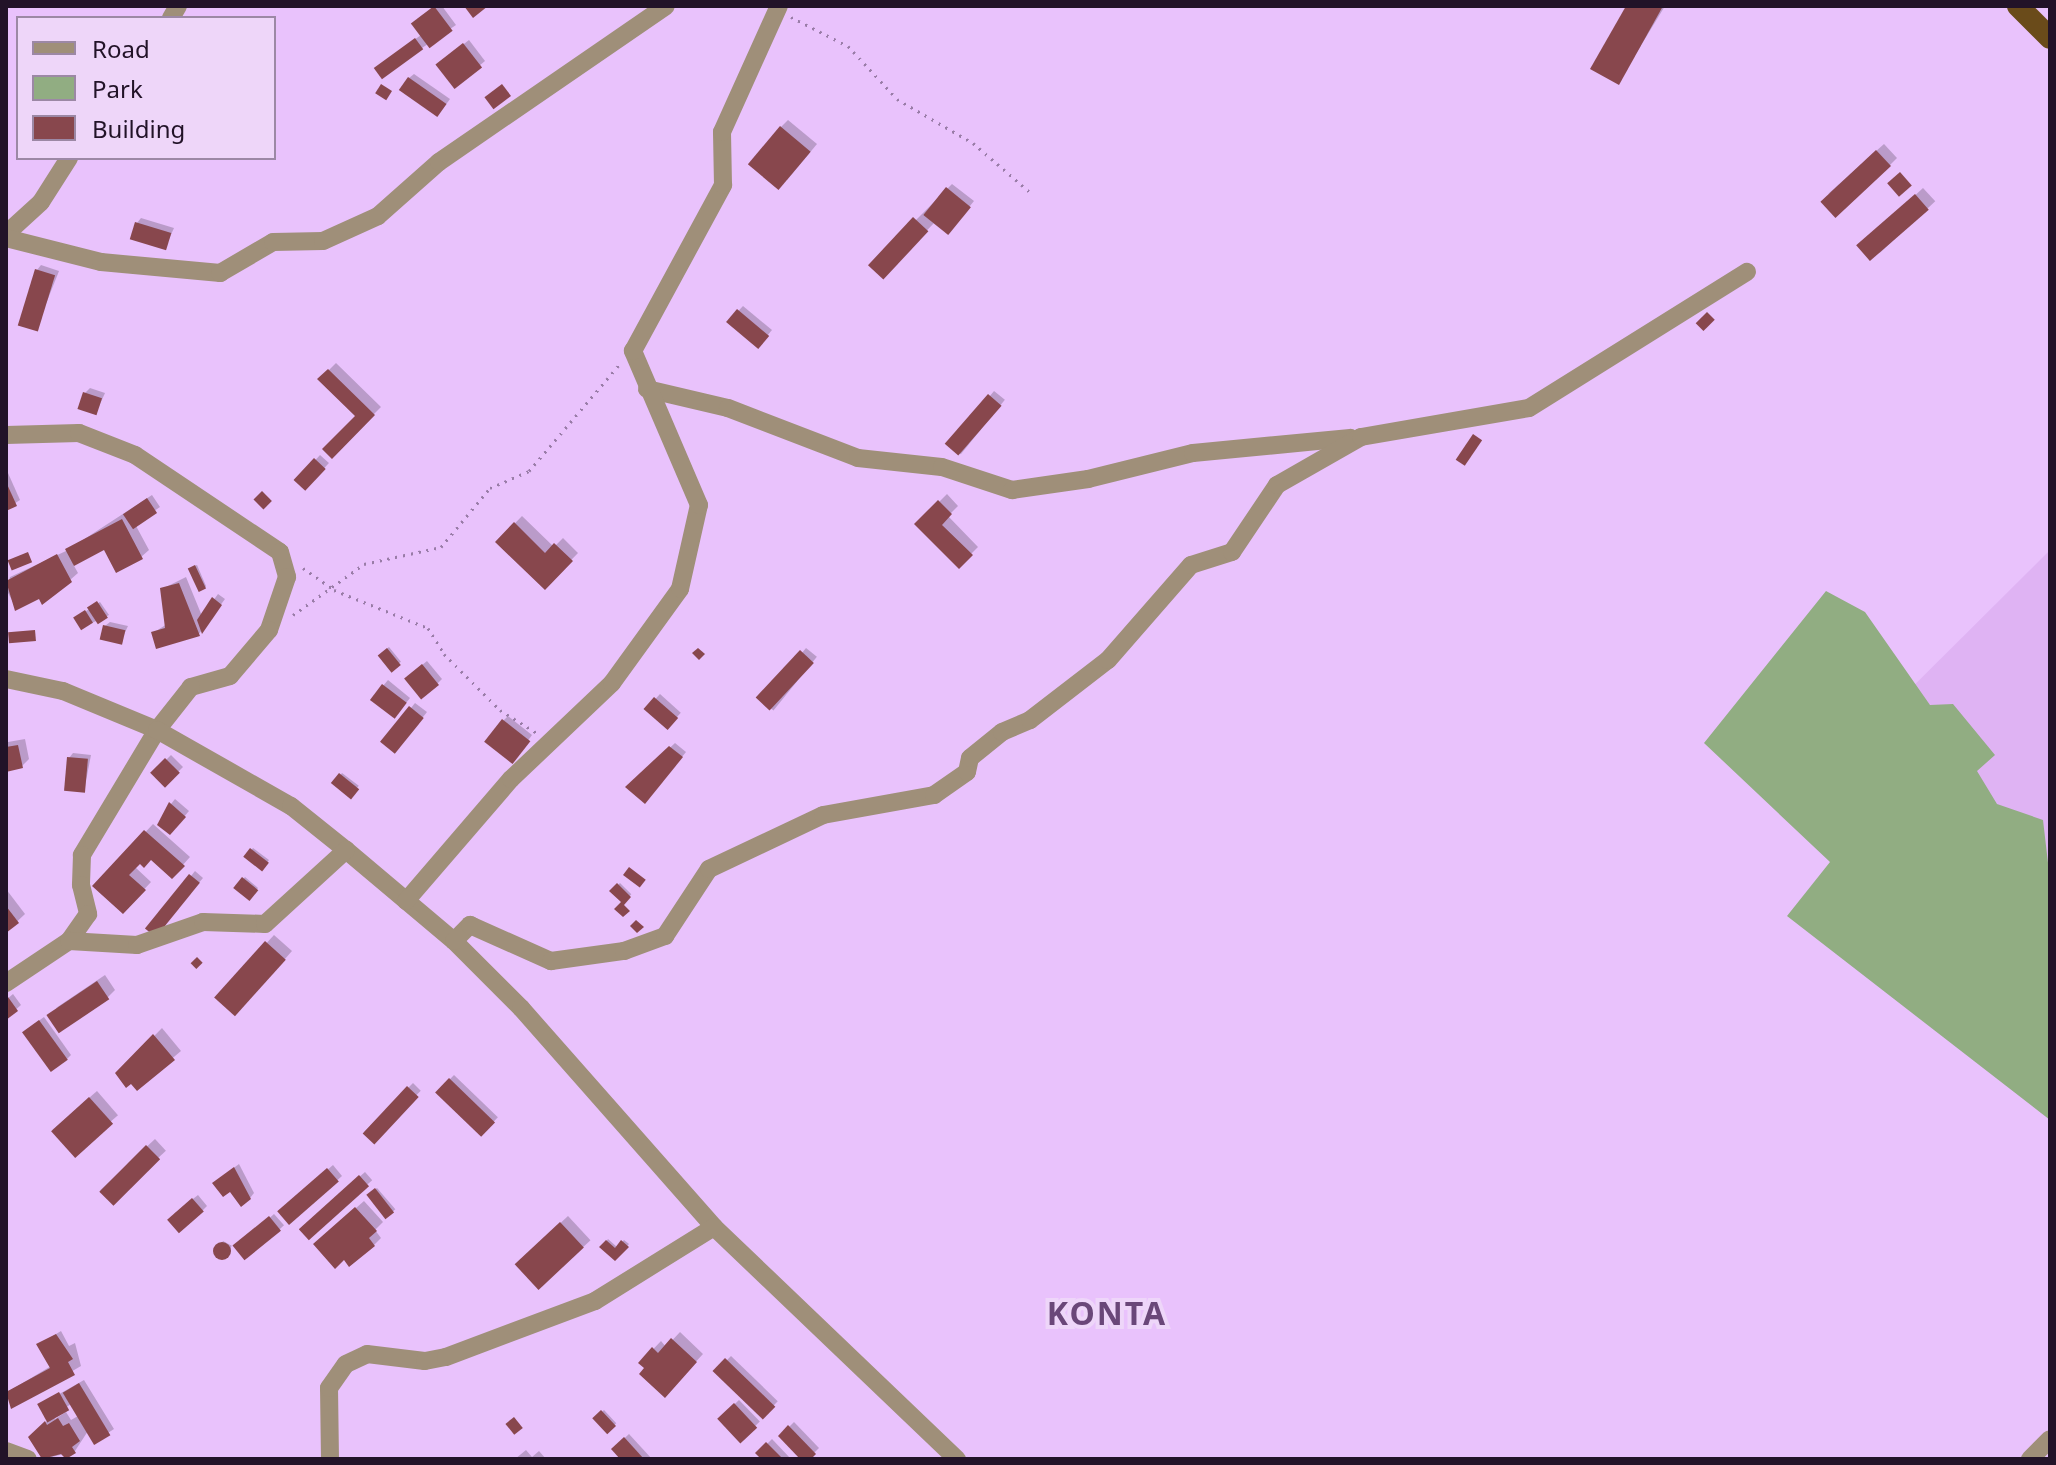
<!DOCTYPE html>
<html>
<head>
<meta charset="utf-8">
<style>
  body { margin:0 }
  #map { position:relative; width:2056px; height:1465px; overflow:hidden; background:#e9c2fc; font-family:"Noto Sans",sans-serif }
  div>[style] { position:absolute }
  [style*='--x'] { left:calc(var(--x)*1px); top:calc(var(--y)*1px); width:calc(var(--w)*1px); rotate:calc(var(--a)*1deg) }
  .built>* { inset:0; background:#dfb3f3 }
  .green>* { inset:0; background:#91ad82 }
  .shadow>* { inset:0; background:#0003; transform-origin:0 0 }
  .building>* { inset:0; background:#88474d; transform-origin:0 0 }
  .round { border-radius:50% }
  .path>* { height:3px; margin-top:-1.5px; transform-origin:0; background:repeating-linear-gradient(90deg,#997ca7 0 2px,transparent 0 8px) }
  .minor>* { height:18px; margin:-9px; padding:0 9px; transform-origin:9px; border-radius:9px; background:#9f8f79 }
  .trunk>* { height:22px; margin:-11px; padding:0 11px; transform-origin:11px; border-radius:11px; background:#6a4b1a }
  span { translate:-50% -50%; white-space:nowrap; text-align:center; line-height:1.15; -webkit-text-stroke:8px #eed6f9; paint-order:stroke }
  .district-label { font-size:32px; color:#6a4779; font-weight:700; letter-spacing:2px }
  .frame { position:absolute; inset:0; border:8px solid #221328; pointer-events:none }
  .legend { position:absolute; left:16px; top:16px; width:260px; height:144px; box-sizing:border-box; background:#eed6f9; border:2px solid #9c88a5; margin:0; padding:10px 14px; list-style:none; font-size:24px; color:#221328 }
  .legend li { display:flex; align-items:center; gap:16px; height:40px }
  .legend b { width:40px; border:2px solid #9c88a5 }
</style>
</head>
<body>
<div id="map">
  <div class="built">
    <i style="clip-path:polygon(2050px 550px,2050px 937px,1858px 741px)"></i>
  </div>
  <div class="green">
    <i style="clip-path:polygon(1826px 591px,1865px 612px,1930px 705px,1953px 704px,1995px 755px,1977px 771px,1997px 804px,2043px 820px,2050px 880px,2050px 1120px,1787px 916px,1830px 862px,1704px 743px)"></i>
  </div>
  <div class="shadow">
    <i style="clip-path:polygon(435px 6px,442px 6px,456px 25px,422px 48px,381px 64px,421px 35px,417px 19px)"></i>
    <i style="clip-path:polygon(1628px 6px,1665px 6px,1618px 83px)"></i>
    <i style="clip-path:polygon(469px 40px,485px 61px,455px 86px,443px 60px)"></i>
    <i style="clip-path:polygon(414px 74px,450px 99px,442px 110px,409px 78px)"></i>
    <i style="clip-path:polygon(788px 120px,817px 144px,787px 180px,781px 127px)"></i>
    <i style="clip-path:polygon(1884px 144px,1897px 158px,1890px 165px,1828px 194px)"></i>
    <i style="clip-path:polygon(952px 184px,974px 201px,952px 228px,935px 222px,883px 276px,871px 265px)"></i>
    <i style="left:1923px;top:188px;width:18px;height:76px;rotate:47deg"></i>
    <i style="clip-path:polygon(141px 218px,174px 228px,165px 248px,137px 223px)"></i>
    <i style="clip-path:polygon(41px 265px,59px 271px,36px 329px,37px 270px)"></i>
    <i style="clip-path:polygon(743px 306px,772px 330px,762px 342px,728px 322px)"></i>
    <i style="clip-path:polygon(336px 363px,381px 407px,332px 456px,358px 416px,320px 379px)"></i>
    <i style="clip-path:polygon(90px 388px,105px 393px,96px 413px,85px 393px)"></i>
    <i style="left:994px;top:391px;width:14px;height:70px;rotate:39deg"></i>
    <i style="left:320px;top:455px;width:12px;height:35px;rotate:42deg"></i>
    <i style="clip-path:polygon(8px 473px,20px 500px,6px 509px,6px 474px)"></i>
    <i style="clip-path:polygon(947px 494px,958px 506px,948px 516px,978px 547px,959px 566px,917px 524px)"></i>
    <i style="clip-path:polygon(152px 495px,160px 507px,135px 524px,149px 550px,141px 557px,104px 548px,73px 564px,78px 573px,70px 580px,16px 608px,6px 589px,10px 577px,66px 551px)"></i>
    <i style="clip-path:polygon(522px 516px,554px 547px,563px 538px,578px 553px,545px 587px,497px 542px)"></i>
    <i style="clip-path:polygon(197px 565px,206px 586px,205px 588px,192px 567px)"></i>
    <i style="clip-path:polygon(186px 577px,202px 616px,218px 594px,225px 599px,199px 634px,153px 633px,167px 624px,162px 589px)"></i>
    <i style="clip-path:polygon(100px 602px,109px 615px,81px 628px,77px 617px)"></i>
    <i style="clip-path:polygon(110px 622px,128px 626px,120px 643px,105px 626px)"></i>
    <i style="left:389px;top:647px;width:19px;height:12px;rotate:51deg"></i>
    <i style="left:806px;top:648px;width:14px;height:69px;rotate:39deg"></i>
    <i style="clip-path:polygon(427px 661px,442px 679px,437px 684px,411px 674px)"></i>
    <i style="clip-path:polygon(388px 680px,410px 698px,399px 712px,372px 699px)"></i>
    <i style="left:660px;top:694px;width:28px;height:20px;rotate:42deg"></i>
    <i style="clip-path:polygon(415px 703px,427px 712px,400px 746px,411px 708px)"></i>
    <i style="clip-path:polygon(508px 716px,532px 735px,516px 757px,503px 721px)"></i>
    <i style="clip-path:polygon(6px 734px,8px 742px,25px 739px,29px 759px,22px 766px,6px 770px)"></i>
    <i style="clip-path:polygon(675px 743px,686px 752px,649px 797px,628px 787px)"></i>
    <i style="clip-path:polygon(73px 753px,91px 755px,84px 791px,69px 758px)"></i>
    <i style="left:171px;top:755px;width:17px;height:25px;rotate:45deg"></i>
    <i style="left:342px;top:773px;width:21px;height:13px;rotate:37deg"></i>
    <i style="clip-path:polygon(175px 799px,189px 811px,170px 833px,171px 804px)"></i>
    <i style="clip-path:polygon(153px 824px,190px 857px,172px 877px,151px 858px,140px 861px,135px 867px,151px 882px,123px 912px,95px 886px)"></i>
    <i style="left:253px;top:848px;width:20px;height:11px;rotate:37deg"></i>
    <i style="clip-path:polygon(195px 871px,203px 878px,159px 930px,191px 876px)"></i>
    <i style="left:245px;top:877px;width:17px;height:14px;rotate:40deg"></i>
    <i style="left:620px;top:883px;width:16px;height:11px;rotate:45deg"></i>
    <i style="clip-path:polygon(6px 889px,25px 914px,6px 932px)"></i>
    <i style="clip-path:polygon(274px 935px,292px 951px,243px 1006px,217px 997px)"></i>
    <i style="clip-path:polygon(105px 975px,115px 990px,108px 997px,56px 1008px)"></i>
    <i style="clip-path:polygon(13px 994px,21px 1005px,6px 1018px,6px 1000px)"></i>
    <i style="clip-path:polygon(44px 1017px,71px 1055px,67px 1059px,29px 1028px)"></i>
    <i style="clip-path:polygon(162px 1028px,181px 1051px,137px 1088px,117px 1074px)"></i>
    <i style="left:454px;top:1075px;width:61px;height:23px;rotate:44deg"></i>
    <i style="left:413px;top:1083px;width:11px;height:69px;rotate:45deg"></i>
    <i style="left:97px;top:1091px;width:32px;height:59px;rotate:49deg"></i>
    <i style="left:155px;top:1139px;width:16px;height:75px;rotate:47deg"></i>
    <i style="clip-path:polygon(239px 1164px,254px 1193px,250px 1198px,219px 1179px)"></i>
    <i style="clip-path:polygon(333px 1165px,342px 1176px,289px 1223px,284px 1207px)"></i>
    <i style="left:365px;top:1172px;width:11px;height:85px;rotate:49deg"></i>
    <i style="left:377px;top:1188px;width:28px;height:11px;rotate:49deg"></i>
    <i style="clip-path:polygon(198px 1195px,207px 1206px,202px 1211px,174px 1214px)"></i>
    <i style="clip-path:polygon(364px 1201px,383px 1222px,375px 1230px,381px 1238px,374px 1245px,323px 1237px)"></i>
    <i style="left:274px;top:1214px;width:15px;height:50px;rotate:48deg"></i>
    <i style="left:568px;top:1216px;width:33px;height:69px;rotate:47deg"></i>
    <i style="clip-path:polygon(608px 1239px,617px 1247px,624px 1240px,629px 1244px,615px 1259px,602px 1247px)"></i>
    <i style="left:223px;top:1241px;width:10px;height:14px;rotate:29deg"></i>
    <i style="clip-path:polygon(61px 1331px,69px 1346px,75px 1343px,81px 1366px,12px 1406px,6px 1393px,51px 1366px,38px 1345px)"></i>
    <i style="clip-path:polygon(680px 1332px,703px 1354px,665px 1395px,641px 1362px,661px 1341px,666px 1347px)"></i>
    <i style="left:731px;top:1356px;width:65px;height:21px;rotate:44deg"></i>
    <i style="clip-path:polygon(evenodd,84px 1380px,114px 1429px,94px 1442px,88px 1431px,75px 1451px,44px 1459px,31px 1437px,48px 1420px,40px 1405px,84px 1380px,71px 1404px,78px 1416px,71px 1420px,66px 1412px,55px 1419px,53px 1416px,71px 1404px)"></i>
    <i style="left:739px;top:1400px;width:30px;height:26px;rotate:46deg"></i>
    <i style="left:604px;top:1410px;width:18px;height:12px;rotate:47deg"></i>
    <i style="clip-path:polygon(794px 1422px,819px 1448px,808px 1459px,780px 1436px)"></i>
    <i style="clip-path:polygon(629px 1434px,652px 1459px,623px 1459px,613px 1449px)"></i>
    <i style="clip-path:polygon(772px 1439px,791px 1459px,764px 1459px,758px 1453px)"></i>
    <i style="clip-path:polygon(526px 1450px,532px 1457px,539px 1451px,546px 1459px,515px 1459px)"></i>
  </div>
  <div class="building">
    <i style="left:434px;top:6px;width:31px;height:29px;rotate:53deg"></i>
    <i style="clip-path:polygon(464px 6px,488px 6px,473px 18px)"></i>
    <i style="clip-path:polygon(1626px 6px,1663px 6px,1619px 85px,1590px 69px)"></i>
    <i style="left:415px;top:38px;width:14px;height:51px;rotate:54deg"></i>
    <i style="left:463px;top:43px;width:31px;height:35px;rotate:52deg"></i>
    <i style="left:408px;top:77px;width:47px;height:16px;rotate:35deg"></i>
    <i style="left:381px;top:84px;width:13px;height:11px;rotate:32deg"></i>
    <i style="left:502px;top:84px;width:15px;height:22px;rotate:53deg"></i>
    <i style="left:780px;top:126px;width:40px;height:50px;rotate:40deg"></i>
    <i style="left:1876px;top:150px;width:22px;height:76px;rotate:47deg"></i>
    <i style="left:1900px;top:172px;width:18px;height:17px;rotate:49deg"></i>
    <i style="left:946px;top:187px;width:32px;height:36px;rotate:39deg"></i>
    <i style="left:1915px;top:194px;width:21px;height:78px;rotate:49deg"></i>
    <i style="left:913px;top:217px;width:21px;height:66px;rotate:43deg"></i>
    <i style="left:135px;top:222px;width:38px;height:18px;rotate:17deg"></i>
    <i style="left:35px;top:269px;width:21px;height:59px;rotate:17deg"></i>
    <i style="left:737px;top:309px;width:42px;height:17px;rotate:40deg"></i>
    <i style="left:1707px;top:312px;width:11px;height:16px;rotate:45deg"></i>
    <i style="clip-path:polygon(328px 369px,375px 415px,332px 459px,322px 449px,355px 416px,317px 379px)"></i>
    <i style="left:83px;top:392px;width:20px;height:18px;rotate:18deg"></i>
    <i style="left:988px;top:394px;width:18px;height:66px;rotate:41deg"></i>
    <i style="left:1473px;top:434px;width:11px;height:31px;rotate:34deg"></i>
    <i style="left:314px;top:458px;width:16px;height:30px;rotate:43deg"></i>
    <i style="clip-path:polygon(6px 482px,17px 506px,6px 511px)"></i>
    <i style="left:262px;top:491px;width:14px;height:12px;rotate:45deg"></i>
    <i style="left:147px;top:498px;width:18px;height:29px;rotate:56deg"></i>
    <i style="clip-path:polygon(938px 500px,952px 514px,942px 525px,973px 555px,959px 569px,914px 524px)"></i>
    <i style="clip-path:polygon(122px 519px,143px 559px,116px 573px,104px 550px,74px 566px,65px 549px)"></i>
    <i style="clip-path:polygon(514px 522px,545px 553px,554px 543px,573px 561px,545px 590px,495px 542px)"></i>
    <i style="left:28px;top:552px;width:11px;height:22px;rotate:68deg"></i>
    <i style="clip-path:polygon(57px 554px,72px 582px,42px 605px,39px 599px,15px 611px,6px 581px)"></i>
    <i style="left:195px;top:565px;width:26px;height:8px;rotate:65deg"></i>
    <i style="clip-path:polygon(179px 583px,200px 636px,156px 649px,151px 632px,165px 628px,160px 588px)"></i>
    <i style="clip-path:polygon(212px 597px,222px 605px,202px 634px,197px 620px)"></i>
    <i style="left:97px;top:601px;width:20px;height:12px;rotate:57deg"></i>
    <i style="left:85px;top:610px;width:15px;height:14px;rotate:58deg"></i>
    <i style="left:103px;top:625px;width:23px;height:15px;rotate:13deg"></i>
    <i style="left:35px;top:630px;width:11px;height:27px;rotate:85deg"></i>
    <i style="left:387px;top:648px;width:22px;height:12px;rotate:51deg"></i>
    <i style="clip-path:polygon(698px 648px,705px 654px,699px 660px,692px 653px)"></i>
    <i style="left:800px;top:650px;width:19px;height:65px;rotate:43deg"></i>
    <i style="left:422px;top:664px;width:27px;height:23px;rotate:51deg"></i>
    <i style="left:382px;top:684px;width:31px;height:20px;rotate:37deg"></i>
    <i style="left:654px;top:697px;width:32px;height:16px;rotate:41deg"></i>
    <i style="left:409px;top:706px;width:19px;height:46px;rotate:39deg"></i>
    <i style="left:502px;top:719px;width:36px;height:29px;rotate:38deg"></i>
    <i style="clip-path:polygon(18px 745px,23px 768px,6px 772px,6px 747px)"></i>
    <i style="clip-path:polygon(669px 746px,683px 757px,645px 804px,625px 787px)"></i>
    <i style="left:67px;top:757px;width:21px;height:34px;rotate:5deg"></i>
    <i style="left:165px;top:758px;width:21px;height:21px;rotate:45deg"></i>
    <i style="left:339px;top:773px;width:26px;height:13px;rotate:39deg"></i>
    <i style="clip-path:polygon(169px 802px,186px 817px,170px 835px,157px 825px)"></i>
    <i style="clip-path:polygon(144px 830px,185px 866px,172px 879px,151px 860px,144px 868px,140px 864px,129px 875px,146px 890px,123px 914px,92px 886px)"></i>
    <i style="left:250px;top:848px;width:24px;height:11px;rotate:38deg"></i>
    <i style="left:629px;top:867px;width:21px;height:10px;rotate:37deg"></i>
    <i style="left:189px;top:874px;width:14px;height:70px;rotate:39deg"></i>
    <i style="left:242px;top:877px;width:21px;height:14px;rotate:39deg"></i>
    <i style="clip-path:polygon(617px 883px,631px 897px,624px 905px,630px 911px,623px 917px,614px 909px,621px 902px,609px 891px)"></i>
    <i style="clip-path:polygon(6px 906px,19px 923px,6px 933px)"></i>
    <i style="clip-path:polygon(636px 920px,644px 927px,637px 933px,630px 926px)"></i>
    <i style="left:265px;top:941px;width:28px;height:76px;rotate:42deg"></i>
    <i style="left:197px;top:957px;width:8px;height:9px;rotate:45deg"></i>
    <i style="left:97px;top:981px;width:22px;height:61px;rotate:56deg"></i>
    <i style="clip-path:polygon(8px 997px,18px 1011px,6px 1020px,6px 999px)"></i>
    <i style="left:39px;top:1020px;width:49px;height:21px;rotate:54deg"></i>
    <i style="clip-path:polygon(153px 1034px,175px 1060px,137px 1091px,131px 1084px,126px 1088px,115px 1073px)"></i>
    <i style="left:449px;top:1078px;width:64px;height:20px;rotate:44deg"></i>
    <i style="left:407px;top:1086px;width:16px;height:65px;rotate:43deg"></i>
    <i style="left:89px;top:1097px;width:36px;height:51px;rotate:48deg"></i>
    <i style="left:146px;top:1145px;width:20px;height:66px;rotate:45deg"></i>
    <i style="clip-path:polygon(234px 1167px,251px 1199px,241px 1207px,230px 1192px,223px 1197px,212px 1183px)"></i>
    <i style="left:327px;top:1168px;width:18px;height:66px;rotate:49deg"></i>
    <i style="left:359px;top:1175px;width:15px;height:81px;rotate:48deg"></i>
    <i style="left:375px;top:1188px;width:31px;height:11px;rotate:52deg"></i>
    <i style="left:192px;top:1198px;width:18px;height:33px;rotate:49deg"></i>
    <i style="clip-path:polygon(355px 1207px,377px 1231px,369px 1238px,375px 1246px,349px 1267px,344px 1260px,335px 1269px,313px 1244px)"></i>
    <i style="left:269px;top:1216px;width:19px;height:47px;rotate:51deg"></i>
    <i style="left:560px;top:1222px;width:35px;height:62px;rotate:47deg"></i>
    <i style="clip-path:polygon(606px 1240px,615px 1248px,621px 1240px,629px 1247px,615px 1261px,599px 1247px)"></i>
    <i class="round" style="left:213px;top:1242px;width:18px;height:18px"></i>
    <i style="clip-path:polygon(56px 1334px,73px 1359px,68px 1362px,75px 1375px,11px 1409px,6px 1392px,50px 1368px,36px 1344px)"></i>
    <i style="clip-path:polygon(671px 1338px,697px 1362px,665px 1398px,639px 1374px,644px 1368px,638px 1363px,652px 1347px,658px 1353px)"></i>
    <i style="left:725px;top:1358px;width:70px;height:18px;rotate:44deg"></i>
    <i style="left:79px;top:1383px;width:61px;height:19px;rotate:59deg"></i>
    <i style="left:59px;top:1392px;width:21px;height:25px;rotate:61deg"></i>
    <i style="left:734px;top:1403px;width:34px;height:23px;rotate:47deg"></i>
    <i style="left:601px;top:1410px;width:22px;height:12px;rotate:47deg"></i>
    <i style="left:514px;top:1417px;width:14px;height:11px;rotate:51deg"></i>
    <i style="clip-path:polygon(58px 1418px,63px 1426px,69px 1423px,80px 1441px,72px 1447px,76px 1453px,66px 1459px,61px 1454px,42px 1459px,28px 1437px,45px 1421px,47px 1425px)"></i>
    <i style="clip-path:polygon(788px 1425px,816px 1454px,811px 1459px,800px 1459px,778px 1436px)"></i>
    <i style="clip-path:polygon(624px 1437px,644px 1459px,620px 1459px,611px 1449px)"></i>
    <i style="clip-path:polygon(766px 1442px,783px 1459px,761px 1459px,755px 1453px)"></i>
  </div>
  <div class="path">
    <i style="--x:791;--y:17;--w:64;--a:27"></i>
    <i style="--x:848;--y:46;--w:72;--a:47.2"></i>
    <i style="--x:897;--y:99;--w:88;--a:30.1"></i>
    <i style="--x:973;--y:143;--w:77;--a:40.8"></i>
    <i style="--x:303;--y:568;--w:38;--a:35"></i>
    <i style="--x:334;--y:590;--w:101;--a:22"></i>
    <i style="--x:428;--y:628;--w:31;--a:58"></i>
    <i style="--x:444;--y:654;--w:79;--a:45"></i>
    <i style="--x:500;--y:710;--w:44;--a:31.9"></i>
    <i style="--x:293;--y:615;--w:87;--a:-35.7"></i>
    <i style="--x:364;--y:564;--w:79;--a:-12.4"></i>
    <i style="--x:441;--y:547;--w:77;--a:-50.3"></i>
    <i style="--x:490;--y:488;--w:43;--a:-23.6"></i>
    <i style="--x:529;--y:471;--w:139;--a:-49.7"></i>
  </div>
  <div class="minor">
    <i style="--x:171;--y:18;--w:14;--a:-60"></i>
    <i style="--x:6;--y:234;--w:47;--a:-42.4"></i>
    <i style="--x:41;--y:202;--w:52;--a:-57.5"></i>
    <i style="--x:6;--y:238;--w:98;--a:14.2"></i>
    <i style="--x:101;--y:262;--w:120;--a:5.3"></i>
    <i style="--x:220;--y:273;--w:61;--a:-30.3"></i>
    <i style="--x:273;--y:242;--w:50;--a:-1.1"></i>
    <i style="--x:323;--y:241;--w:60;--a:-24.4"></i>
    <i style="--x:378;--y:216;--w:81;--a:-41.5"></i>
    <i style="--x:439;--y:162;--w:275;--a:-34.5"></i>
    <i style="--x:647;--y:389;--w:83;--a:13.2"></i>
    <i style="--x:728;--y:408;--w:139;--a:21"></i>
    <i style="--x:858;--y:458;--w:84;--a:6.1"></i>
    <i style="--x:942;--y:467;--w:74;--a:18.2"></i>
    <i style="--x:1012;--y:490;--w:77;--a:-8.2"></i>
    <i style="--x:1088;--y:479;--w:108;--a:-13.9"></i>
    <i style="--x:1193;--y:453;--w:158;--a:-5.5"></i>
    <i style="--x:6;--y:435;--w:73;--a:-1.6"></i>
    <i style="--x:79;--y:433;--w:60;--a:21.4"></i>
    <i style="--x:135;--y:455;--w:174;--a:33.8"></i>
    <i style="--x:280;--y:552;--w:26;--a:74"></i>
    <i style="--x:287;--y:577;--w:56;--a:108.8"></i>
    <i style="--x:269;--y:630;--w:60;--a:130.3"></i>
    <i style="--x:230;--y:676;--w:41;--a:164.2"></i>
    <i style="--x:191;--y:687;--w:55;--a:128.3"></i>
    <i style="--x:157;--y:730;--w:146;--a:121"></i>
    <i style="--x:82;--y:855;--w:30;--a:92"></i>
    <i style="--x:81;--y:885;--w:30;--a:76"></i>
    <i style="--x:88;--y:914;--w:33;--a:125"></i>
    <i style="--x:6;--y:679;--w:58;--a:11.9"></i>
    <i style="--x:63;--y:691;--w:102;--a:22.5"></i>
    <i style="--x:157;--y:730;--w:154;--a:29.6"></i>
    <i style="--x:291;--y:806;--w:70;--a:38.7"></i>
    <i style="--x:346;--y:850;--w:141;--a:40.1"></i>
    <i style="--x:454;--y:941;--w:95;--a:45"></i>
    <i style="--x:521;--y:1008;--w:292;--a:48.6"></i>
    <i style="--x:714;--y:1227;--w:336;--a:43.7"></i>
    <i style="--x:406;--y:901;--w:161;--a:-49.3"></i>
    <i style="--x:511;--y:779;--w:139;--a:-43.5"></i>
    <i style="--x:612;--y:683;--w:116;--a:-54.1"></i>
    <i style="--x:680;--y:589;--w:86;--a:-77.3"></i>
    <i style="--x:699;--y:505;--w:168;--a:-113.2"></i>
    <i style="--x:633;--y:351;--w:189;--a:-61.5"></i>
    <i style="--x:723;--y:185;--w:53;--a:-91.1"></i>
    <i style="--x:722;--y:132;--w:138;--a:-65.7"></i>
    <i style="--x:454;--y:941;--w:23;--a:-45"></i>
    <i style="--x:470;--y:925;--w:89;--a:24"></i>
    <i style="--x:551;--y:961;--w:74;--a:-7.8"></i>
    <i style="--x:624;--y:951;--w:44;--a:-20.1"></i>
    <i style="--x:665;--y:936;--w:80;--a:-56.7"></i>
    <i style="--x:709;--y:869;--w:126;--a:-25.3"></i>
    <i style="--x:823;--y:815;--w:113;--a:-10.2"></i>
    <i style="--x:934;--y:795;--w:40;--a:-34.9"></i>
    <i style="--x:967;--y:772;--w:14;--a:-78"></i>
    <i style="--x:970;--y:758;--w:41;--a:-39.1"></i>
    <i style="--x:1002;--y:732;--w:30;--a:-23"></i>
    <i style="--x:1030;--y:720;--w:98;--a:-37.6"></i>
    <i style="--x:1108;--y:660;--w:126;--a:-48.9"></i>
    <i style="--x:1191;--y:565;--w:43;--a:-17.6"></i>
    <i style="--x:1232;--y:552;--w:81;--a:-56.1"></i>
    <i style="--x:1277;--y:485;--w:97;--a:-29.7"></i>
    <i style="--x:1361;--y:437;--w:170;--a:-9.8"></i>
    <i style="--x:1529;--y:408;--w:257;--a:-32"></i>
    <i style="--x:6;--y:983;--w:76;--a:-33.7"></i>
    <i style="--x:69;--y:941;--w:68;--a:3.4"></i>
    <i style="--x:137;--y:945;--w:70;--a:-19.2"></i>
    <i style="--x:203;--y:922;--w:62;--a:1.8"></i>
    <i style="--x:265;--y:924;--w:110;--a:-42.4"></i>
    <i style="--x:6;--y:1451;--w:23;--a:20"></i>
    <i style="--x:330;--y:1459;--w:71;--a:-90.8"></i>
    <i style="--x:329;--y:1388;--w:29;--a:-55"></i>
    <i style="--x:346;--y:1364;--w:23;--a:-25"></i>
    <i style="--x:367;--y:1354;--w:58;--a:6.9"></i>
    <i style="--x:425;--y:1361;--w:21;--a:-11"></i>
    <i style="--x:446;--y:1357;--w:159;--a:-20.6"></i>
    <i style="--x:595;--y:1301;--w:140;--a:-31.9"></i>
    <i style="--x:2030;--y:1459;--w:28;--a:-45"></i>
  </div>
  <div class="trunk">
    <i style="--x:2018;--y:6;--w:45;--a:45"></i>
  </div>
  <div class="district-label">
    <span style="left:1107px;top:1313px">KONTA</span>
  </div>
  <div class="frame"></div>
  <ul class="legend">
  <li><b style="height:10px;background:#9f8f79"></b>Road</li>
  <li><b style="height:22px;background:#91ad82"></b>Park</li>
  <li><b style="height:22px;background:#88474d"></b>Building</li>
  </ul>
</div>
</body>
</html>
